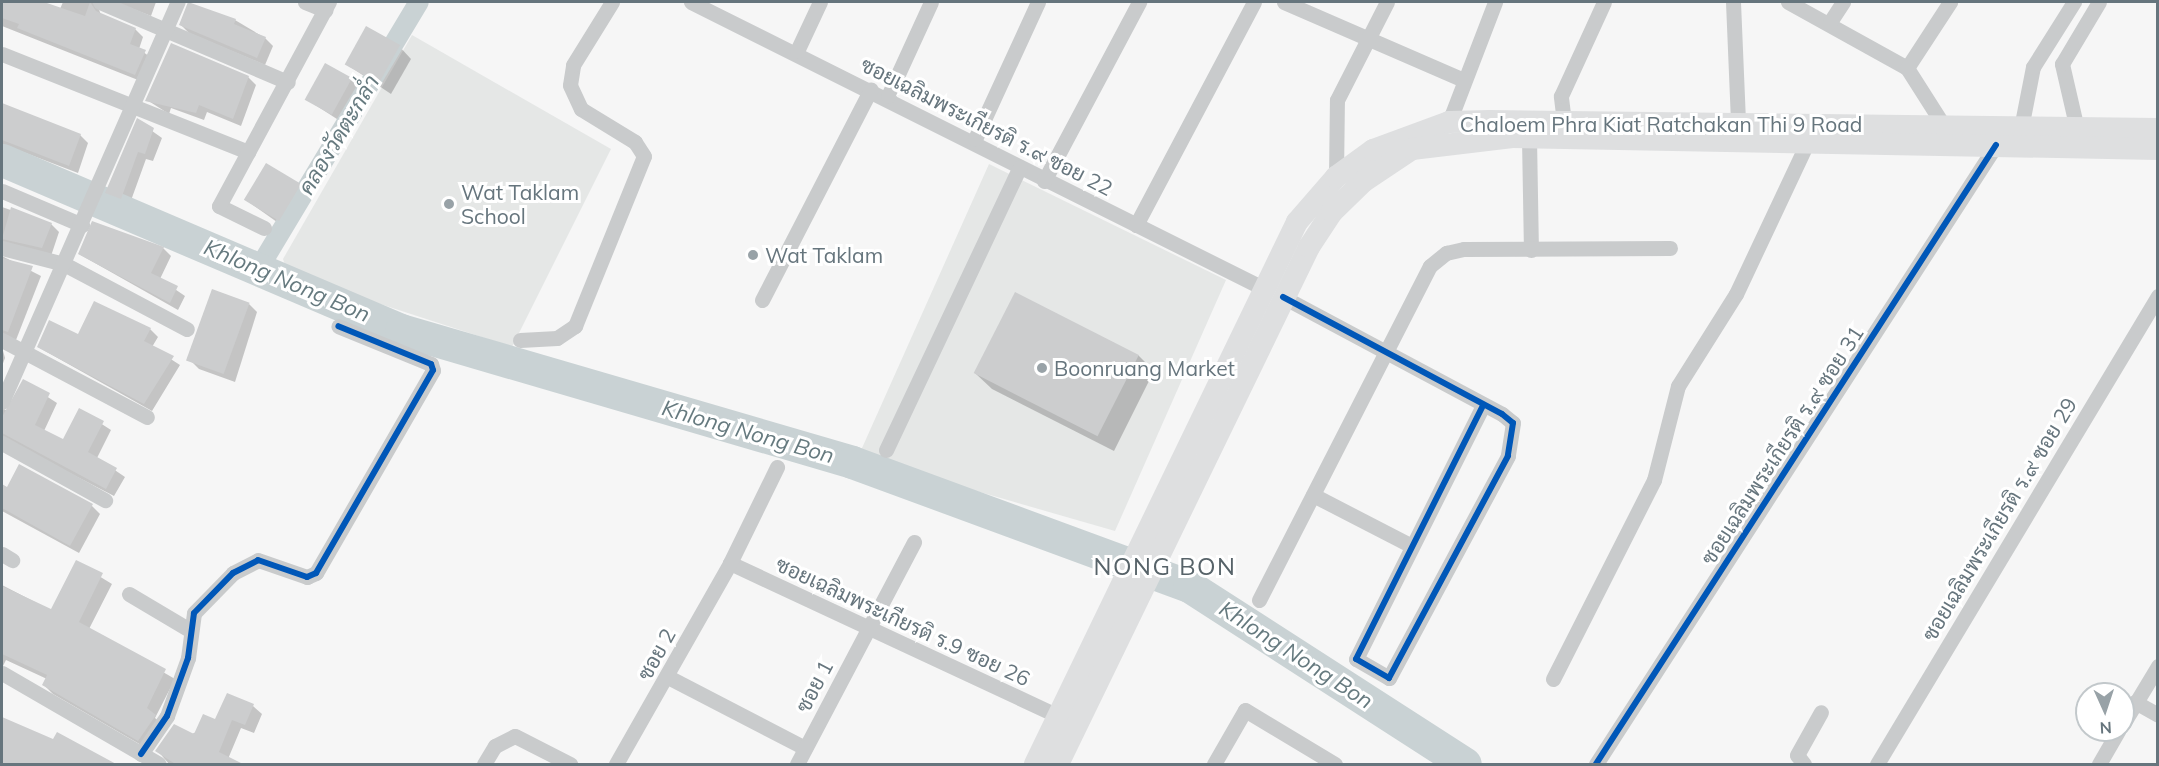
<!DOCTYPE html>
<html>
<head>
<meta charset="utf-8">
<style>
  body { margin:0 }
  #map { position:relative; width:2159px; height:766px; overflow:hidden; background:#f6f6f6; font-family:Mulish,Sarabun,sans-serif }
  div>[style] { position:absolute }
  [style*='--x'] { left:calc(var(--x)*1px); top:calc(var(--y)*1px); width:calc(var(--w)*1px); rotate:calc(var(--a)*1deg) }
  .built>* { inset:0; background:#e5e7e6 }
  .shadow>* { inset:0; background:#0003 }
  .canal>* { height:20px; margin:-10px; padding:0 10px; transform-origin:10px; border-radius:10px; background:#c9d2d4 }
  .river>* { height:33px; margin:-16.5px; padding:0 16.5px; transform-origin:16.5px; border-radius:16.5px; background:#c9d2d4 }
  .building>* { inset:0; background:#cccdce; transform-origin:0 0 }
  .minor>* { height:15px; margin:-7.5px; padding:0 7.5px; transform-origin:7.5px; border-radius:7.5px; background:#c9cbcc }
  .secondary>* { height:22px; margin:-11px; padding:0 11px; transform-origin:11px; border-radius:11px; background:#dedfe0 }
  .cycleway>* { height:6px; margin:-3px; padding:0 3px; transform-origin:3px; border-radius:3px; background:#0057b8 }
  .dots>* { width:16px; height:16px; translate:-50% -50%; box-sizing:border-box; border:3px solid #fff; border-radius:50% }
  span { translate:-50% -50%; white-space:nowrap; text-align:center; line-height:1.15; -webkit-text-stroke:6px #fff; paint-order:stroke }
  .street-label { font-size:21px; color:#66757d }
  .poi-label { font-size:21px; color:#66757d }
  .left { translate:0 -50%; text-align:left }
  .water-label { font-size:22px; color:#667a7f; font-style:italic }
  .quarter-label { font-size:24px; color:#576369; letter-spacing:1.5px }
  .frame { position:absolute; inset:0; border:3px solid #66757d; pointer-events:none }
  .north { position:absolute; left:2075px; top:682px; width:60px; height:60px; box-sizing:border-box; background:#fff; border:2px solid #c2c8cb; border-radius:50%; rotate:177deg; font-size:16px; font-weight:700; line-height:24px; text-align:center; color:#66757d }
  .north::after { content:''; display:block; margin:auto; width:21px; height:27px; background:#98a2a7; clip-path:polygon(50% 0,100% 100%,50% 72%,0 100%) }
</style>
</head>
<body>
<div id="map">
  <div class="built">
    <i style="clip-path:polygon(412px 35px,611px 149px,512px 347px,288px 274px,283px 259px)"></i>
    <i style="clip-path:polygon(989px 164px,1226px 280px,1115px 531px,858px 457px)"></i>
  </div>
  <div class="shadow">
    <i style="clip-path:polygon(2px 2px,40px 2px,60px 9px,63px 2px,109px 2px,98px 7px,101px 15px,135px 29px,143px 37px,139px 49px,153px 59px,143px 82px,2px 26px)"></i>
    <i style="clip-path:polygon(115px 2px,156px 2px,151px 16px)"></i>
    <i style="clip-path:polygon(188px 4px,235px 20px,265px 38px,273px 46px,265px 65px,189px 33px,180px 24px)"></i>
    <i style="clip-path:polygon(399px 46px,411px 59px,391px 94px,346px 64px)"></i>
    <i style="clip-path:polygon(248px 77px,256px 85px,241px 126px,207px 112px,204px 120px,171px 108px,169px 114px,147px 100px)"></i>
    <i style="clip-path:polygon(351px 79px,359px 87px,340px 121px,306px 99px)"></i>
    <i style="clip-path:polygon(2px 105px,80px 135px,88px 143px,78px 173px,2px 144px)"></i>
    <i style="clip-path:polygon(138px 121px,162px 138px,153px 161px,146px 159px,129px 206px,106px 193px)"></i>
    <i style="clip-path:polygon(300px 185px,312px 197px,291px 232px,246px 200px)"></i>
    <i style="clip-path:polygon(2px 207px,51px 224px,59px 232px,51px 256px,2px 253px)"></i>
    <i style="clip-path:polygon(163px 248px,171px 256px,160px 279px,185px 296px,178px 310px,79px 254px)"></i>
    <i style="clip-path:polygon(2px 256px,41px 276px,16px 340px,2px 344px)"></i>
    <i style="clip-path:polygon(249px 304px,257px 312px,235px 382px,199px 369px,191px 361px)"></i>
    <i style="clip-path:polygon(150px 329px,158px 337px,152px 347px,180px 365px,152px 411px,38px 347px)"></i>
    <i style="clip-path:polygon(2px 347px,5px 358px,2px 366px)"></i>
    <i style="clip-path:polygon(1138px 355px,1154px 371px,1114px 451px,992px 389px,975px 373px)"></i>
    <i style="clip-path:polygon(23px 381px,57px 403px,44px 431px,63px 441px,80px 410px,111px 430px,97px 458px,125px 477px,114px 496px,2px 438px,2px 409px,9px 411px)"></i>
    <i style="clip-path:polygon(2px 486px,92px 506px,100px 514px,79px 553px,2px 511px)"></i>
    <i style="clip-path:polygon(76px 562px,112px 584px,89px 629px,175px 679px,155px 718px,162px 724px,148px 749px,53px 694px,44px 685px,47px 679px,6px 660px,2px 668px,2px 585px,52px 611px)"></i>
    <i style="clip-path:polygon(253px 706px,262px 714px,254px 733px,241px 728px,228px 759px,240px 764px,169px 764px,157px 750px)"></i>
    <i style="clip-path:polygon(2px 719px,54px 741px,111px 764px,2px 764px)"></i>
  </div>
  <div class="canal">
    <i style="--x:259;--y:268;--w:310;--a:-59"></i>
  </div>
  <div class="river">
    <i style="--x:2;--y:160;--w:434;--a:23.1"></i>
    <i style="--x:401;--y:330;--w:470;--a:16.3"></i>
    <i style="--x:852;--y:462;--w:359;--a:20.2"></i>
    <i style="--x:1189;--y:586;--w:328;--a:32.8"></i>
  </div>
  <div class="building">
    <i style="clip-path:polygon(2px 2px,44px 2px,85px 16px,90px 2px,96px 11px,136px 28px,130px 44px,146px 50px,135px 75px,17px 28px,19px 24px,2px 18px)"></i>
    <i style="clip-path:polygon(188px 2px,236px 19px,234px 24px,266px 37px,257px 58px,179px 25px)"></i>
    <i style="left:366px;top:26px;width:39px;height:44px;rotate:29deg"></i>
    <i style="clip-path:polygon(171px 43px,249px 76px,233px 119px,199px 105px,196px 113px,145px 101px)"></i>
    <i style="left:325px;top:63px;width:31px;height:42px;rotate:29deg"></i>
    <i style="clip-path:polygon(2px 103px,81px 134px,69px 166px,2px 140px)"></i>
    <i style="clip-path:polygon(137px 118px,154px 128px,145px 154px,138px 152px,121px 199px,105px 193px)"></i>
    <i style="left:266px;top:163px;width:41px;height:43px;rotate:31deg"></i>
    <i style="clip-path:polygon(11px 207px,52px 223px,42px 248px,2px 239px)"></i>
    <i style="clip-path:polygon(92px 221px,164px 247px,151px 273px,178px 286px,170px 303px,78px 254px)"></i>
    <i style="clip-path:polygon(2px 258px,33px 266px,8px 332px,2px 330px)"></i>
    <i style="left:212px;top:289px;width:40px;height:76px;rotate:20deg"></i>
    <i style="left:1015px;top:292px;width:139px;height:91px;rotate:27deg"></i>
    <i style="clip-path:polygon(94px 301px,151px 328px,144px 341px,174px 356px,144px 404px,37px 347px,49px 320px,78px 334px)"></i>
    <i style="clip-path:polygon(23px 379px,50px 393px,35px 425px,63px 439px,79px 408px,104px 421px,88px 452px,117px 468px,106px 489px,2px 433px,2px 417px)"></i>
    <i style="clip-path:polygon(19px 464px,93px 504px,70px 546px,2px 508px,2px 484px,7px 487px)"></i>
    <i style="clip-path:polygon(76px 560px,103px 573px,79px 622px,166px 669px,147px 708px,156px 715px,138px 741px,42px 685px,47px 675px,2px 654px,2px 586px,51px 609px)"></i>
    <i style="clip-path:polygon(227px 693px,254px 704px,245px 725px,232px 720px,219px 752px,245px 765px,177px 765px,155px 751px,174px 724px,194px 734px,203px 714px,215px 719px)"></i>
    <i style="clip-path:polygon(2px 717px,53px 739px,57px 732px,118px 765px,2px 765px)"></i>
  </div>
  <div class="minor">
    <i style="--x:100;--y:2;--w:204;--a:23.1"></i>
    <i style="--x:305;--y:2;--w:22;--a:22"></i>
    <i style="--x:691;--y:2;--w:640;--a:26.57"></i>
    <i style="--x:1284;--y:2;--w:193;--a:23.5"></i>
    <i style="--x:1733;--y:2;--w:121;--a:87.6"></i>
    <i style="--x:1788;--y:2;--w:136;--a:29"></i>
    <i style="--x:1907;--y:68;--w:69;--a:57.5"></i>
    <i style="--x:1830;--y:22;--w:24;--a:-57"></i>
    <i style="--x:797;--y:51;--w:54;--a:-64.9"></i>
    <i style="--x:2;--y:54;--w:265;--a:21.7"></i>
    <i style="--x:1907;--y:68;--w:79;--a:-56.9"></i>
    <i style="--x:888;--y:96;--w:103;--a:-65.4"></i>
    <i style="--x:1449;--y:122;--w:129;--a:-69"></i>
    <i style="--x:1564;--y:122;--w:26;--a:-97"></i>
    <i style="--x:1561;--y:96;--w:103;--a:-65.4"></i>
    <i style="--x:2021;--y:128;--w:62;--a:-78.9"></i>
    <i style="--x:2033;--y:67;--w:77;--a:-57.8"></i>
    <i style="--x:2077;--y:129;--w:67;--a:-103"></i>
    <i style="--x:2062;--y:64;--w:72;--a:-59.2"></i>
    <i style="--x:1529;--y:138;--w:112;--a:89"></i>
    <i style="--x:975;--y:139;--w:151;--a:-65.3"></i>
    <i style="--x:1336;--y:177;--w:77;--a:-89.3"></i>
    <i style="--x:1337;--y:100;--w:110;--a:-63"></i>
    <i style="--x:1044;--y:181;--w:203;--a:-62"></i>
    <i style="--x:2;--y:191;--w:87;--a:23"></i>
    <i style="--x:1136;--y:225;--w:252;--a:-62.1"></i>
    <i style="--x:264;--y:228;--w:50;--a:-153.9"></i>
    <i style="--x:219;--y:206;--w:232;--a:-61.7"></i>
    <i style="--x:2;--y:248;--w:64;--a:14.5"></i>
    <i style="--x:64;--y:264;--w:139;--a:27.9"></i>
    <i style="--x:1283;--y:297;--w:248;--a:28.1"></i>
    <i style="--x:1502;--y:414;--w:14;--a:39"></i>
    <i style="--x:1513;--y:423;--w:33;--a:99"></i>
    <i style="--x:1508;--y:456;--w:252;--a:118.2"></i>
    <i style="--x:1389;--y:678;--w:38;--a:-150"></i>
    <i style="--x:1356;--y:659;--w:284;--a:-63.4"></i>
    <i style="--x:762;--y:300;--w:237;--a:-62.7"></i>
    <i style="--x:2;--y:340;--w:164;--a:28"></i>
    <i style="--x:520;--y:340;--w:37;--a:-3"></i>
    <i style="--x:557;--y:338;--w:22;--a:-34"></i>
    <i style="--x:575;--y:326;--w:183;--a:-67.9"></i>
    <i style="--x:644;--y:156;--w:17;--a:-123"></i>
    <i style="--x:635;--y:142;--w:63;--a:-148.6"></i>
    <i style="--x:581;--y:109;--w:26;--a:-115"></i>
    <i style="--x:570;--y:85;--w:20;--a:-81"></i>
    <i style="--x:573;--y:65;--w:74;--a:-58.2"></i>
    <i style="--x:2;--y:402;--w:437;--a:-66.3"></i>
    <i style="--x:2;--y:443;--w:118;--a:29"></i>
    <i style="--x:886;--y:450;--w:313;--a:-64.7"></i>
    <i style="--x:1313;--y:495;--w:111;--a:27.3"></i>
    <i style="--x:2;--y:554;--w:12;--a:31"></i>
    <i style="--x:730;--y:563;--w:362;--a:25"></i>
    <i style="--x:129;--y:594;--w:69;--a:30.7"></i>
    <i style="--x:1259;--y:600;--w:375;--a:-62.9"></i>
    <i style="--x:1430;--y:266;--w:21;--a:-39"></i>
    <i style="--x:1446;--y:253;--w:18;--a:-13"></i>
    <i style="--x:1464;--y:249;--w:206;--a:-0.3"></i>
    <i style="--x:2;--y:673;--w:181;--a:30.1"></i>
    <i style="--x:668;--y:677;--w:154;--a:27.4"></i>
    <i style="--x:1553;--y:679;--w:223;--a:-63.1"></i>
    <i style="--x:1654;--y:480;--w:97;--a:-75.7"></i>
    <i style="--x:1678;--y:386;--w:109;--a:-57.8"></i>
    <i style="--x:1736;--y:294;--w:169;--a:-64.8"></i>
    <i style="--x:2135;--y:702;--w:26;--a:29"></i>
    <i style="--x:2123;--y:724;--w:68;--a:-58.9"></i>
    <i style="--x:141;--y:754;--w:46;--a:-55.6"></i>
    <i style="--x:167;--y:716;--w:62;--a:-70.1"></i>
    <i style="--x:188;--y:658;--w:45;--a:-82.4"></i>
    <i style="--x:194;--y:613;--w:56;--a:-45.7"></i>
    <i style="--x:233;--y:573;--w:28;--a:-27"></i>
    <i style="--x:258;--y:560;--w:52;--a:19.1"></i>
    <i style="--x:307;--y:577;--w:10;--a:-24"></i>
    <i style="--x:316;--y:573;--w:234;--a:-60"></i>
    <i style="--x:433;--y:370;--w:6;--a:-108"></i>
    <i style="--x:431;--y:364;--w:100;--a:-157.8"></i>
    <i style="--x:484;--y:764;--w:21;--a:-59"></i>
    <i style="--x:495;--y:746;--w:22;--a:-27"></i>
    <i style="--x:515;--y:736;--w:62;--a:27"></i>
    <i style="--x:616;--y:764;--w:231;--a:-60.4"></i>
    <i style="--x:730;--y:563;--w:107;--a:-63.9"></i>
    <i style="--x:797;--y:764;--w:251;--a:-62.2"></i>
    <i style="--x:1214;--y:764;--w:62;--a:-60.1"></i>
    <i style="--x:1245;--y:710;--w:105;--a:31"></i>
    <i style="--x:1596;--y:764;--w:737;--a:-57.13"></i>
    <i style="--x:1804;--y:764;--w:11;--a:-128"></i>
    <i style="--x:1797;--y:755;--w:49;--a:-60.8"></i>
    <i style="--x:1877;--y:764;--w:546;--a:-59.02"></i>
    <i style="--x:2099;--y:764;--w:39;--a:-60"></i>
  </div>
  <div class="secondary">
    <i style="--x:1035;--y:764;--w:602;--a:-64.2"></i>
    <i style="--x:1297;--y:222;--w:60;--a:-49.1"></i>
    <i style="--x:1336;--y:177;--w:46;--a:-36.1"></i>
    <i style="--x:1373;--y:150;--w:81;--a:-20.2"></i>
    <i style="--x:1449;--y:122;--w:41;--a:-1.4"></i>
    <i style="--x:1490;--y:121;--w:668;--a:0.69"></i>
    <i style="--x:1058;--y:764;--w:575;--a:-64.1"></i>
    <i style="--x:1309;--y:247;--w:42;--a:-56.7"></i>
    <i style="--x:1332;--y:212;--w:45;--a:-44.1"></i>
    <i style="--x:1364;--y:181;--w:58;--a:-33.7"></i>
    <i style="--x:1412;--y:149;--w:101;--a:-6.8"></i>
    <i style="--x:1512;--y:137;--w:646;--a:1.06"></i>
  </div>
  <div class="cycleway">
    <i style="--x:1283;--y:297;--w:248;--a:28.1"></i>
    <i style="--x:1502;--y:414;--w:14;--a:39"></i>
    <i style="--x:1513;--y:423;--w:33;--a:99"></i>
    <i style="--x:1508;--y:456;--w:252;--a:118.2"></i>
    <i style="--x:1389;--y:678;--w:38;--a:-150"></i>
    <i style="--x:1356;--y:659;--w:284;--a:-63.4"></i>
    <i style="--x:141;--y:754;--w:46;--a:-55.6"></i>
    <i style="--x:167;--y:716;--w:62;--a:-70.1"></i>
    <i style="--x:188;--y:658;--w:45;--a:-82.4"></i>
    <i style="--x:194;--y:613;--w:56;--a:-45.7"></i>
    <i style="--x:233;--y:573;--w:28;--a:-27"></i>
    <i style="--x:258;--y:560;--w:52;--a:19.1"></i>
    <i style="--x:307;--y:577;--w:10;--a:-24"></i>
    <i style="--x:316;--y:573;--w:234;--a:-60"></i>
    <i style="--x:433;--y:370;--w:6;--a:-108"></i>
    <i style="--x:431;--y:364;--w:100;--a:-157.8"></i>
    <i style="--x:1596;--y:764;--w:737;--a:-57.13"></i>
  </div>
  <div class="dots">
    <i style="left:449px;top:204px;background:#98a2a7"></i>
    <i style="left:753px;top:255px;background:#98a2a7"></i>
    <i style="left:1042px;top:368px;background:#98a2a7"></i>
  </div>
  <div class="street-label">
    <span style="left:1661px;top:124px">Chaloem Phra Kiat Ratchakan Thi 9 Road</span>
    <span style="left:987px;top:126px;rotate:27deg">ซอยเฉลิมพระเกียรติ ร.๙ ซอย 22</span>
    <span style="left:1782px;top:445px;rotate:-57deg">ซอยเฉลิมพระเกียรติ ร.๙ ซอย 31</span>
    <span style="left:1999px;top:519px;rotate:-59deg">ซอยเฉลิมพระเกียรติ ร.๙ ซอย 29</span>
    <span style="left:903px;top:621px;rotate:25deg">ซอยเฉลิมพระเกียรติ ร.9 ซอย 26</span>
    <span style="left:656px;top:654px;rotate:-61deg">ซอย 2</span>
    <span style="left:814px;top:686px;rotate:-62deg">ซอย 1</span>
  </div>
  <div class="poi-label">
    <span class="left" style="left:461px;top:204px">Wat Taklam<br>School</span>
    <span class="left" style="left:765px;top:255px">Wat Taklam</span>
    <span class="left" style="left:1054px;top:368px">Boonruang Market</span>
  </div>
  <div class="water-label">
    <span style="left:339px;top:135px;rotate:-59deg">คลองวัดตะกล่ำ</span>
    <span style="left:287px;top:281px;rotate:23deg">Khlong Nong Bon</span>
    <span style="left:748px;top:432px;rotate:16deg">Khlong Nong Bon</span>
    <span style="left:1296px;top:655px;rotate:33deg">Khlong Nong Bon</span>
  </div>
  <div class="quarter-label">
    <span style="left:1165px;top:567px">NONG BON</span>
  </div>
  <div class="frame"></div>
  <div class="north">N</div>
</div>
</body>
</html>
